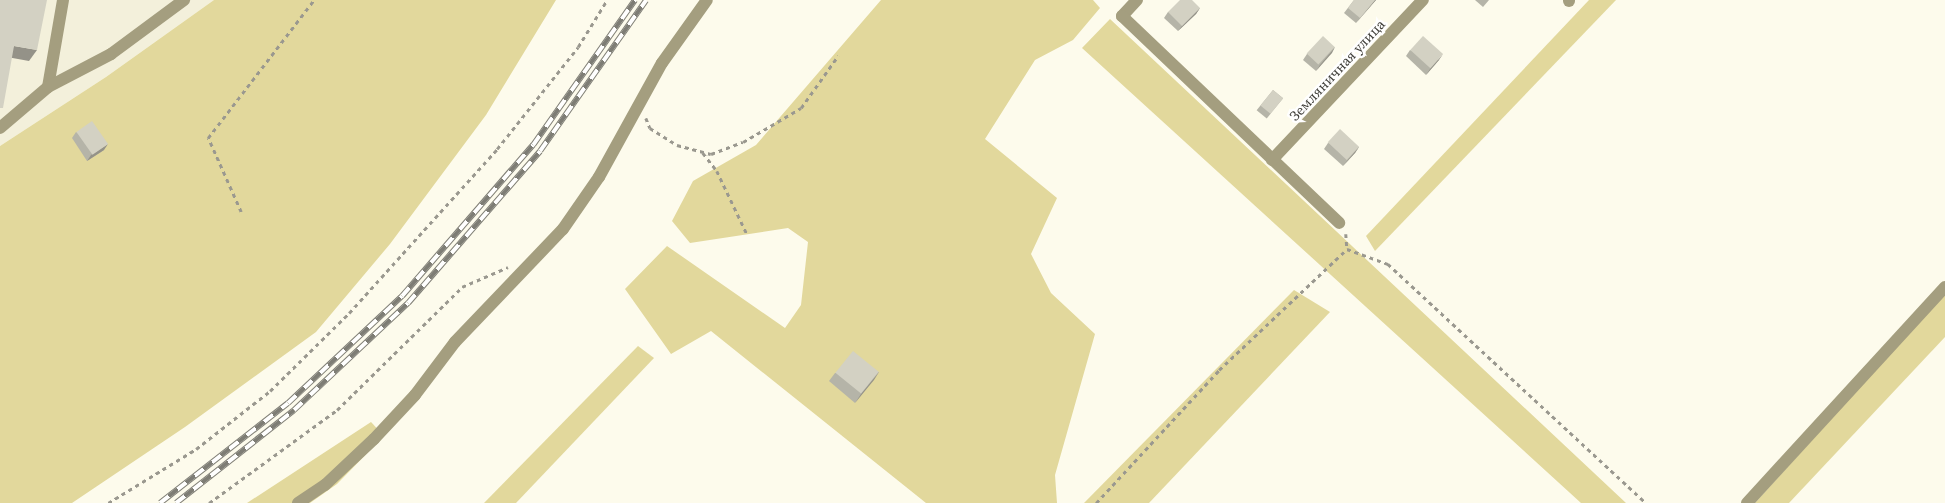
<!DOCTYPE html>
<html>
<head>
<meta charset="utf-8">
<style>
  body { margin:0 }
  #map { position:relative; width:1945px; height:503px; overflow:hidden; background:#fdfbec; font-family:"Source Serif 4",serif }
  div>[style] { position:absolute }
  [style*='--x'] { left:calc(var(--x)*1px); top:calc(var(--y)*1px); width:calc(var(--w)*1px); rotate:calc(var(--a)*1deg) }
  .built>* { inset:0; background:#f3f0db }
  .green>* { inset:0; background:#e2d89c }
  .path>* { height:2.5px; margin-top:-1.25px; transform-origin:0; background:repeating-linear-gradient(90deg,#9a988f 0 4px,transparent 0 8px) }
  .minor>* { height:12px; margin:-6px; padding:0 6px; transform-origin:6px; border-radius:6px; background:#a49e7f }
  .rail>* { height:5.5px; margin-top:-2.75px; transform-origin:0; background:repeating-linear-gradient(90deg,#fff 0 11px,#7e7d75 0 22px); box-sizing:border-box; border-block:1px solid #7e7d75 }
  .wall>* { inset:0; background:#b5b4a8; transform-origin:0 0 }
  .shaded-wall>* { inset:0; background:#949288 }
  .building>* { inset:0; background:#d3d1c3; transform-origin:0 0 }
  span { translate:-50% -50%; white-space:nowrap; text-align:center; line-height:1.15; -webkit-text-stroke:5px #fff; paint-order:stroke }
  .street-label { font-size:14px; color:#3e3d38 }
</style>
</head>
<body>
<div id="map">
  <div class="built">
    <i style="clip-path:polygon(0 0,214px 0,106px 77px,0 146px)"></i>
  </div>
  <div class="green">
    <i style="clip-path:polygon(214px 0,556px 0,486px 115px,390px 244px,316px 332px,185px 427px,72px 503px,0 503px,0 146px,106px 77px)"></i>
    <i style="clip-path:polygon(881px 0,1093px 0,1100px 8px,1073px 40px,1035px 60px,985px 139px,1057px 198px,1031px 254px,1051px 293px,1095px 334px,1055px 475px,1057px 503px,926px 503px,711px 331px,671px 354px,625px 289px,667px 246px,785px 328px,801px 305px,808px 242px,788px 228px,690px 243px,672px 221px,693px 181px,756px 145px)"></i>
    <i style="clip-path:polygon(1589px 0,1616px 0,1375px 251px,1366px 236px)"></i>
    <i style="clip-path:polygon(1110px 19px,1336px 231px,1626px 503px,1581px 503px,1082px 48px)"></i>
    <i style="clip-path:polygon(1294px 290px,1330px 312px,1149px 503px,1084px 503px)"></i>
    <i style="clip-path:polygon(1945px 293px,1945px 337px,1789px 503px,1755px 503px)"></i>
    <i style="clip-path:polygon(638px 346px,654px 358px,516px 503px,484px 503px)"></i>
    <i style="clip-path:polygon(371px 422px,384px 436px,337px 484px,310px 503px,247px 503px)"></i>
  </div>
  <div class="path">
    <i style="--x:646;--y:118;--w:11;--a:68"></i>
    <i style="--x:650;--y:128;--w:32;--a:32"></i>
    <i style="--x:677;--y:145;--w:35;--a:15"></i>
    <i style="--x:711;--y:154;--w:34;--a:-21"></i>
    <i style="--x:743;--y:142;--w:67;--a:-30.4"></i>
    <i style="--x:801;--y:108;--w:64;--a:-54.6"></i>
    <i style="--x:703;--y:153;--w:23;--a:52"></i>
    <i style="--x:717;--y:171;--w:70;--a:64.5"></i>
    <i style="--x:241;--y:212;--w:81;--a:-114"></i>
    <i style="--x:208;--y:138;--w:174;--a:-52.5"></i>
    <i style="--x:1346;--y:234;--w:15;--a:86"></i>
    <i style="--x:1347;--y:249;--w:44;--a:20.1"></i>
    <i style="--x:1388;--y:264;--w:352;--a:42.8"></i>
    <i style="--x:108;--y:503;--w:103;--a:-31.5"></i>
    <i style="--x:196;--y:449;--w:94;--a:-38.1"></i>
    <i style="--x:270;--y:391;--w:111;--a:-44.6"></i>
    <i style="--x:349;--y:313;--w:221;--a:-47.9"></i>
    <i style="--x:497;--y:149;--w:130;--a:-51.5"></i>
    <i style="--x:578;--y:47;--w:55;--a:-58.3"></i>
    <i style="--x:209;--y:503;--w:158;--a:-36"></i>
    <i style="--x:337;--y:410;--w:175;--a:-44.5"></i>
    <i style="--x:462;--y:287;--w:50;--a:-23.5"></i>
    <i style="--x:1096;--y:503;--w:181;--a:-47.2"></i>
    <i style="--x:1219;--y:370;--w:176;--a:-43.4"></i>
  </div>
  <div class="minor">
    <i style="--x:1137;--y:0;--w:22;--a:133"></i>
    <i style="--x:1122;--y:16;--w:300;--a:43.6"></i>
    <i style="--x:1569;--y:1;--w:1;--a:-90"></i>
    <i style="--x:48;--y:87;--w:88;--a:-80.2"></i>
    <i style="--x:0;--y:128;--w:63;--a:-40.5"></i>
    <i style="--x:48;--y:87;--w:71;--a:-27.6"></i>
    <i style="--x:111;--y:54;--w:91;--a:-36.5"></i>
    <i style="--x:1272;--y:160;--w:220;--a:-46.7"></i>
    <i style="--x:298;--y:503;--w:32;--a:-34"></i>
    <i style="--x:325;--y:485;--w:67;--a:-43.2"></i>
    <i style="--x:374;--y:439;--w:60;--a:-47"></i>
    <i style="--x:415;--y:395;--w:66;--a:-53"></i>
    <i style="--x:455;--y:342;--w:156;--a:-46.3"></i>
    <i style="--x:563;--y:229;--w:63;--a:-55.3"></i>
    <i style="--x:599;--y:177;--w:130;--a:-61.1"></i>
    <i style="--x:662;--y:63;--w:77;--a:-54.5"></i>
    <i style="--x:1747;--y:503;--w:293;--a:-47.5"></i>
  </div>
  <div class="rail">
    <i style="--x:160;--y:503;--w:162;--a:-38"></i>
    <i style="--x:288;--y:403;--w:156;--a:-43.2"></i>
    <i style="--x:402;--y:296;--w:200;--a:-49.1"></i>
    <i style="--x:533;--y:145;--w:177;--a:-54.9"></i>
    <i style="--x:176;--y:503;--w:150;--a:-38.2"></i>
    <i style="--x:294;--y:410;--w:156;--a:-43.2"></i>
    <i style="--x:408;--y:303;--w:201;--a:-49"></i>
    <i style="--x:540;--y:151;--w:184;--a:-54.9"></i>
  </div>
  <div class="wall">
    <i style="clip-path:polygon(1354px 0,1376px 0,1356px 23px,1344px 13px)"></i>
    <i style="clip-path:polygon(1475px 0,1489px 0,1483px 7px)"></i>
    <i style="clip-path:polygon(1200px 8px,1196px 14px,1178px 31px,1164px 18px,1168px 12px)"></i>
    <i style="clip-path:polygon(1335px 47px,1316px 71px,1303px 60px,1307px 54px)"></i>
    <i style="clip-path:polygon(1410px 50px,1439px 60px,1426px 75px,1406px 56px)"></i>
    <i style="left:1273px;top:90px;width:13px;height:26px;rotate:39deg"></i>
    <i style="clip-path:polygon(76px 132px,104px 150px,87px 161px,72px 138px)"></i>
    <i style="clip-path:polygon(1328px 143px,1359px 147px,1355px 153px,1343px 166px,1324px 149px)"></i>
    <i style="clip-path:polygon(879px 372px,855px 403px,829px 381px,835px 373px)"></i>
  </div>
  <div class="shaded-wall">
    <i style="clip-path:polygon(1375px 0,1376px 0,1356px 23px,1360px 18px)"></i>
    <i style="clip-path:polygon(1200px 8px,1196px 14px,1178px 31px,1182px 26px)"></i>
    <i style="clip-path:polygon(14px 46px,37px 50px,29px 61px,7px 57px)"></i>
    <i style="clip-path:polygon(1335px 47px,1332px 53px,1316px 71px,1320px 65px)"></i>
    <i style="clip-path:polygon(1443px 54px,1439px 60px,1426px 75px,1430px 69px)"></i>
    <i style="clip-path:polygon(108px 144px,104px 150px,87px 161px,91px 155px)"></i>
    <i style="clip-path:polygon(1359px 147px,1355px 153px,1343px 166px,1347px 161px)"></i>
    <i style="clip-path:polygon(879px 372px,874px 380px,855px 403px,861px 394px)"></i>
  </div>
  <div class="building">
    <i style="clip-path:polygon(0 0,47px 0,37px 50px,14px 46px,3px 108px,0 108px)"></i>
    <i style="clip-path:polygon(1180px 0,1192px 0,1200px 8px,1182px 26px,1168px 12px)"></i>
    <i style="clip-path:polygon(1354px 0,1375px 0,1360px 18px,1348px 8px)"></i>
    <i style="left:1323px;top:36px;width:16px;height:24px;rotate:43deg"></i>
    <i style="left:1423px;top:36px;width:27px;height:19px;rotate:42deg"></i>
    <i style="left:1273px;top:90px;width:13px;height:20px;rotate:39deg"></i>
    <i style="left:92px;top:121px;width:28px;height:19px;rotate:55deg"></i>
    <i style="left:1340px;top:129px;width:26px;height:18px;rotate:43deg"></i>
    <i style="left:853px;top:351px;width:33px;height:28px;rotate:39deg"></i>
  </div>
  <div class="street-label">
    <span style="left:1337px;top:70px;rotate:-47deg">Земляничная улица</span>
  </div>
</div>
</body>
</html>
